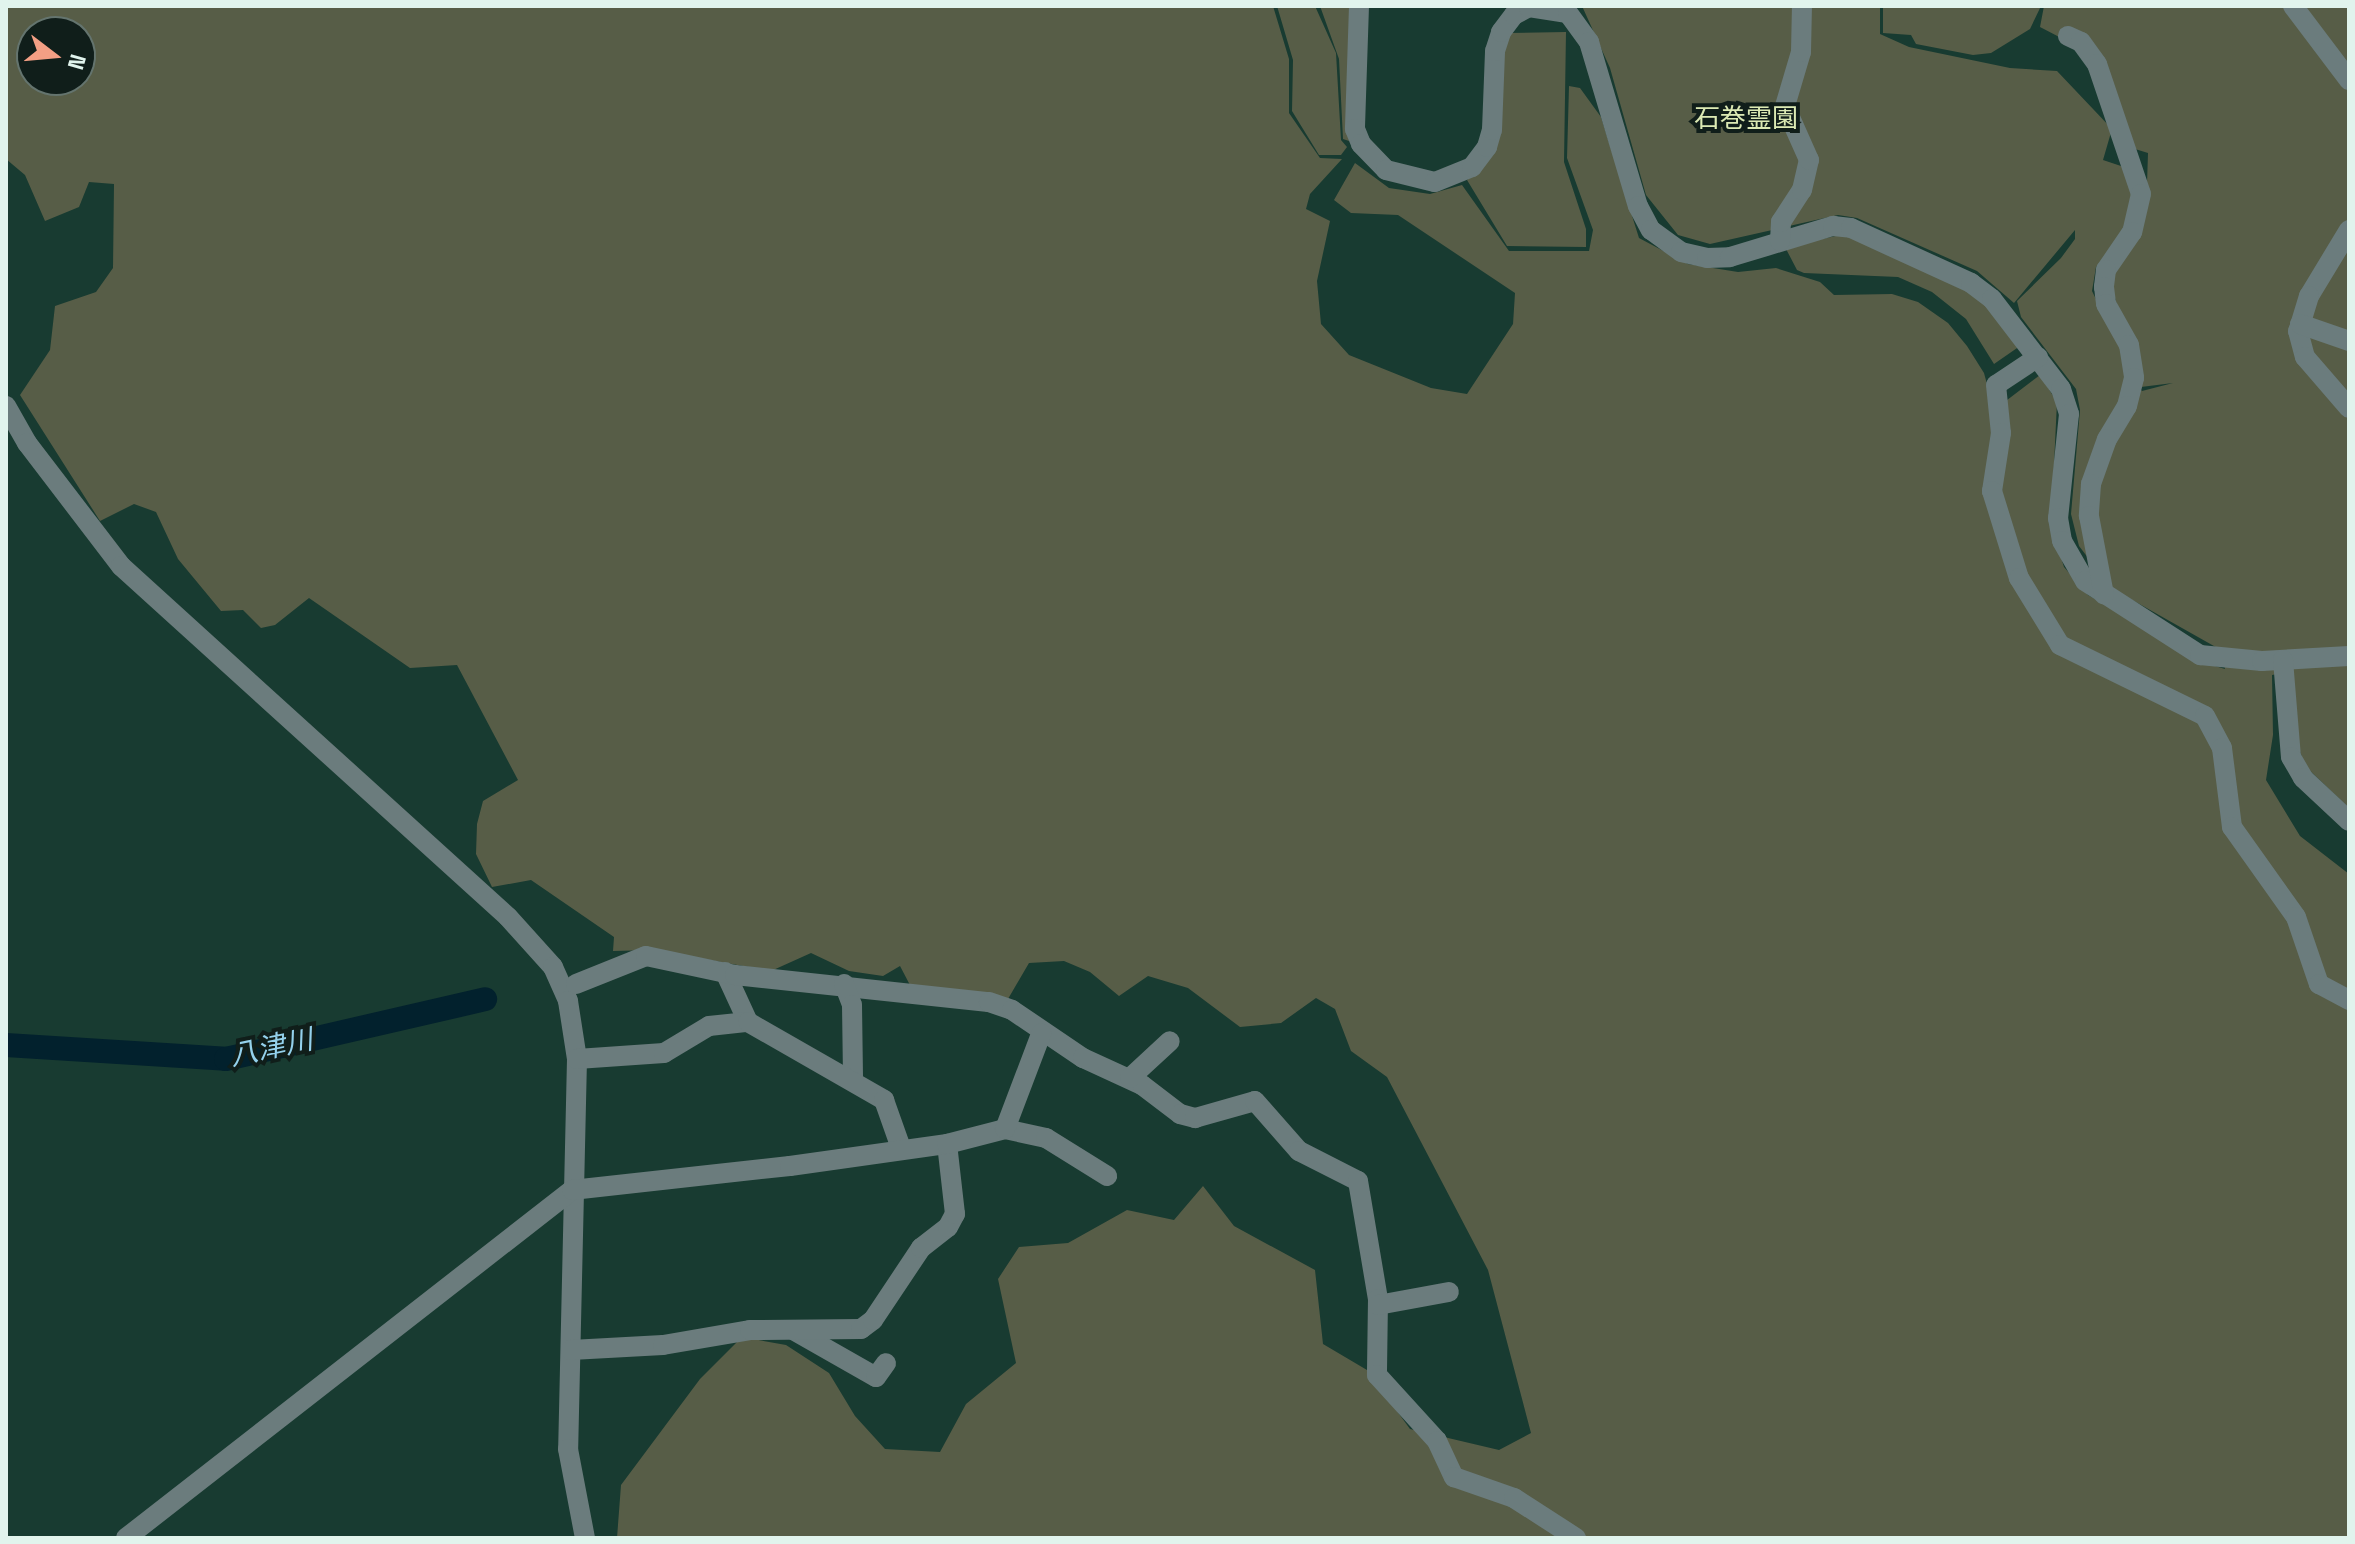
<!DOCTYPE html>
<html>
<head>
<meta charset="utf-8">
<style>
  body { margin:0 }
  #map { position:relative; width:2355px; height:1544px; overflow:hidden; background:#183b31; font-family:"Space Grotesk","Noto Sans JP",sans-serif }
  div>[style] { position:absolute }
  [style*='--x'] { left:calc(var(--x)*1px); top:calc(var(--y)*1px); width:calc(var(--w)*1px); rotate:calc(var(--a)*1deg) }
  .green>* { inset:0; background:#575d47 }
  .river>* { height:24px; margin:-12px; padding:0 12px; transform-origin:12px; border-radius:12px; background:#02212d }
  .minor>* { height:20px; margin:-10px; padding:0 10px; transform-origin:10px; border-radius:10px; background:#6b7c7d }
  span { translate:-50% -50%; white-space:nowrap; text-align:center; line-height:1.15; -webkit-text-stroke:8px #101e1a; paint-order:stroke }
  .park-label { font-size:26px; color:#dceab4 }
  .water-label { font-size:28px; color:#94d1ec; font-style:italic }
  .frame { position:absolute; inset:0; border:8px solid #e1f4ed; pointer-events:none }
  .north { position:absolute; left:16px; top:16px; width:80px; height:80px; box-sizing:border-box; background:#101e1a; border:2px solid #64746e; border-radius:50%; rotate:106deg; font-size:22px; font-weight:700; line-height:32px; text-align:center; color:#e1f4ed }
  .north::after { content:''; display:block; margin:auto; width:28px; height:36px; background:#f39f84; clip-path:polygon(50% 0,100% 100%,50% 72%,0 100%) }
</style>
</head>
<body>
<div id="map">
  <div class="green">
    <i style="clip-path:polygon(evenodd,6px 6px,1273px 6px,1289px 59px,1289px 113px,1320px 158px,1342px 159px,1310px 194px,1306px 209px,1330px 221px,1317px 281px,1321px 324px,1349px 355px,1431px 388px,1467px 394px,1513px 324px,1515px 293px,1398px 215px,1351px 213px,1334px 200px,1355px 163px,1389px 188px,1430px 194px,1462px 185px,1509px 251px,1589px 251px,1593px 230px,1567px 158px,1569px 86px,1580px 88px,1601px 117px,1639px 238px,1688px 264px,1738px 272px,1776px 268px,1820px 282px,1834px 295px,1892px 294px,1918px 302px,1948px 323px,1967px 346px,1984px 373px,1994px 410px,2040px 375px,2057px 402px,2051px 527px,2064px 567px,2088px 595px,2202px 662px,2225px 669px,2221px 650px,2111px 588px,2079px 546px,2071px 514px,2080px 410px,2076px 389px,2021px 317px,2017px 301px,2061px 258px,2075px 239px,2075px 230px,2014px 303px,1977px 271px,1857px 218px,1838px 215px,1710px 244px,1678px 235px,1646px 195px,1610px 68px,1582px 6px,1880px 6px,1880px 34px,1909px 47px,2010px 68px,2057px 71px,2112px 129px,2103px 160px,2121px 166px,2133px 180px,2136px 199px,2116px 248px,2096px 267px,2092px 291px,2122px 352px,2127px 375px,2142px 391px,2173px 383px,2141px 387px,2110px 281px,2146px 214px,2148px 153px,2135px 149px,2112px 86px,2065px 40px,2040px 27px,2044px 6px,2349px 6px,2349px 808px,2305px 766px,2294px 734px,2293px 671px,2272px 675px,2273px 735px,2266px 780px,2300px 836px,2349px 874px,2349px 1538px,617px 1538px,621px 1485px,700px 1379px,742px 1337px,786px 1345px,829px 1373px,855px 1416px,885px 1449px,940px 1452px,966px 1404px,1016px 1363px,998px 1279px,1019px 1247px,1068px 1243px,1127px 1210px,1174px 1220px,1203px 1186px,1234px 1226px,1315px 1270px,1323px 1344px,1367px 1370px,1410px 1429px,1499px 1450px,1531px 1433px,1488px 1270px,1387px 1077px,1351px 1051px,1335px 1009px,1316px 998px,1281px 1023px,1240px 1027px,1188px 988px,1148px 976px,1119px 996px,1090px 972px,1064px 961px,1029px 963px,1008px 999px,911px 987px,900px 966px,883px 976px,849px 971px,811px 953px,771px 971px,654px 950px,613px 951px,614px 937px,531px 880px,492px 887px,476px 854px,477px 824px,483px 801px,518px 780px,457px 665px,410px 668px,309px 598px,275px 625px,261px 628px,243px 610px,221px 611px,178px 559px,156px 512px,134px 504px,100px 521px,20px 395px,50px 350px,55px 306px,96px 292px,113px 268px,114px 184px,89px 182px,79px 207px,45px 221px,25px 175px,6px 159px,6px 6px,32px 32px,80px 32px,80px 80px,32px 80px,32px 32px)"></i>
    <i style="clip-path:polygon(1277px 6px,1315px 6px,1336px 53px,1341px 140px,1347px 147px,1341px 155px,1319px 155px,1292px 111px,1293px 60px)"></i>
    <i style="clip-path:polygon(1320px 6px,1352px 6px,1349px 141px,1343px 139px,1339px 59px)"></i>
    <i style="clip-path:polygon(1883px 6px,2041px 6px,2030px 29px,1991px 53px,1973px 55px,1916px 44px,1911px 35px,1883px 33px)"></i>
    <i style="clip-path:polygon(1566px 32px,1564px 162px,1586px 229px,1586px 247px,1507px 246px,1467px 180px,1483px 165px,1507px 33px)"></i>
    <i style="clip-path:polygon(1845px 234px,1979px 297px,2020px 346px,1994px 364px,1966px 319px,1932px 292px,1898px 277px,1804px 273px,1797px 270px,1785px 247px)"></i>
  </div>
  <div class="river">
    <i style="--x:6;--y:1045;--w:220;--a:3.6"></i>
    <i style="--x:226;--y:1059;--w:266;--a:-13"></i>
  </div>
  <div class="minor">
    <i style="--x:1359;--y:6;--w:123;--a:91.9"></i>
    <i style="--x:1355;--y:129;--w:16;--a:68"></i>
    <i style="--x:1361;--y:144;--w:36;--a:46"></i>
    <i style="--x:1386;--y:170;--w:50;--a:13.8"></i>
    <i style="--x:1435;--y:182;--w:40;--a:-22"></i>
    <i style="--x:1472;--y:167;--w:25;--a:-53"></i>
    <i style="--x:1487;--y:147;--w:18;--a:-74"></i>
    <i style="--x:1492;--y:130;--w:79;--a:-87.8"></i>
    <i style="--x:1495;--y:51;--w:20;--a:-72"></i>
    <i style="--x:1501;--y:32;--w:21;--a:-53"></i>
    <i style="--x:1514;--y:15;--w:17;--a:-28"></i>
    <i style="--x:1529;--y:7;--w:39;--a:9"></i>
    <i style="--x:1568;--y:13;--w:36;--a:54"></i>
    <i style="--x:1589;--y:42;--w:171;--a:73.4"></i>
    <i style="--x:1638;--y:206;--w:27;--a:62"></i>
    <i style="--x:1651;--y:230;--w:37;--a:36"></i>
    <i style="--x:1681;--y:252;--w:27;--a:13"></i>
    <i style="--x:1707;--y:258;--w:23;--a:-2"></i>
    <i style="--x:1730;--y:257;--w:108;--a:-16.8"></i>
    <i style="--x:1833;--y:226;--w:18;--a:6"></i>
    <i style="--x:1851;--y:228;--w:132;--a:24.6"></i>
    <i style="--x:1971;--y:283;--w:26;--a:37"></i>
    <i style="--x:1992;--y:299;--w:113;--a:52.5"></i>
    <i style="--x:2061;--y:389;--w:26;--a:72"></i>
    <i style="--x:2069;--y:414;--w:105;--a:96"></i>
    <i style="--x:2058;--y:518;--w:23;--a:80"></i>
    <i style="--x:2062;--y:541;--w:46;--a:60.1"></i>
    <i style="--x:2085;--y:581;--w:137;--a:32.8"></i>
    <i style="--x:2200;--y:655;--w:62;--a:5.5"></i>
    <i style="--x:2262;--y:661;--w:87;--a:-3.3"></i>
    <i style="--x:2293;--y:6;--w:93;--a:52.9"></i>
    <i style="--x:2068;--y:36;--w:14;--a:25"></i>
    <i style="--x:2081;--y:42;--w:27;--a:54"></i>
    <i style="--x:2097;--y:64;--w:137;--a:71.3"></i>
    <i style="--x:2141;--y:194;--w:39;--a:103"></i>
    <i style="--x:2132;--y:232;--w:46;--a:124.4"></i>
    <i style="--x:2106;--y:270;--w:17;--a:97"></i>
    <i style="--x:2104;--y:287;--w:17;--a:83"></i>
    <i style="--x:2106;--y:304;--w:47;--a:60.7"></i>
    <i style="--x:2129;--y:345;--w:33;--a:81"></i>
    <i style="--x:2134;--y:378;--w:29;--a:104"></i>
    <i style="--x:2127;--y:406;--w:39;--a:121"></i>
    <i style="--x:2107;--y:439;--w:48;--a:109.6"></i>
    <i style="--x:2091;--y:484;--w:32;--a:94"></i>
    <i style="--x:2089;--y:516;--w:80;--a:79.2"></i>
    <i style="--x:2349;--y:230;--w:77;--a:121.2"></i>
    <i style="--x:2309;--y:296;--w:37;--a:107"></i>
    <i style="--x:2298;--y:331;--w:27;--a:75"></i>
    <i style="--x:2305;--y:357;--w:67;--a:49.2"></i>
    <i style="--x:1780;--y:241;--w:19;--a:-87"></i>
    <i style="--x:1781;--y:222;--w:38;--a:-57"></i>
    <i style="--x:1802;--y:190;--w:31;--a:-77"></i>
    <i style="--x:1809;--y:160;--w:59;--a:-114"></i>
    <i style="--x:1785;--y:106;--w:56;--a:-73.5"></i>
    <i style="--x:1801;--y:52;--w:46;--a:-88.8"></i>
    <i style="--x:2300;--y:324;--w:52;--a:19.1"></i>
    <i style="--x:2038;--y:357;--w:50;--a:146.3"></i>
    <i style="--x:1996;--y:385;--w:48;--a:84.1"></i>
    <i style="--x:2001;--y:433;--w:59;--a:98.8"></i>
    <i style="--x:1992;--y:491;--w:91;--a:72.8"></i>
    <i style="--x:2019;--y:578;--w:79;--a:58.5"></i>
    <i style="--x:2060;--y:645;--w:161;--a:26.1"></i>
    <i style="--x:2205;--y:716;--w:36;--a:62"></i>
    <i style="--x:2222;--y:748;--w:80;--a:82.8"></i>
    <i style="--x:2232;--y:827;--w:110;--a:54.6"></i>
    <i style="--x:2296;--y:917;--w:71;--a:71.1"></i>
    <i style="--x:2319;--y:984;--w:34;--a:28"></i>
    <i style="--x:6;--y:406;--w:43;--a:60.4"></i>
    <i style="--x:27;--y:443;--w:155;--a:52.6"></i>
    <i style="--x:121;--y:566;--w:522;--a:42.21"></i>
    <i style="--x:508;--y:917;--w:67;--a:48"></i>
    <i style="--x:553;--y:967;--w:37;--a:66"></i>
    <i style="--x:568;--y:1001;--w:59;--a:81.2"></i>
    <i style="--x:577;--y:1059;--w:390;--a:91.3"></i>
    <i style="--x:568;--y:1449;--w:91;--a:79.2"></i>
    <i style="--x:2283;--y:660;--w:97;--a:85.3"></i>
    <i style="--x:2291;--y:757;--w:24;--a:60"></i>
    <i style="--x:2303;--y:778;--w:63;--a:43.1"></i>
    <i style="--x:725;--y:972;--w:55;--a:65.3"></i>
    <i style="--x:576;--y:984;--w:75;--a:-21.8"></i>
    <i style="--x:646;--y:956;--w:91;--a:12.1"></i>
    <i style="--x:735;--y:975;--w:255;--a:6.1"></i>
    <i style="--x:989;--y:1002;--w:24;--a:19"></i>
    <i style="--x:1012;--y:1010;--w:86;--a:34.1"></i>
    <i style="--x:1083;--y:1058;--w:65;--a:24.6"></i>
    <i style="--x:1142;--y:1085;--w:48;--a:37.3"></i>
    <i style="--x:1180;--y:1114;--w:16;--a:15"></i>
    <i style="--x:1195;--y:1118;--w:62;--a:-15.8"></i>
    <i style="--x:1255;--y:1101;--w:67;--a:48.7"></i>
    <i style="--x:1299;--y:1151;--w:66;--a:27"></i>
    <i style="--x:1358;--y:1181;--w:120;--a:80.4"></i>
    <i style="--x:1378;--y:1299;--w:76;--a:90.8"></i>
    <i style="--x:1377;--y:1375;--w:89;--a:47.7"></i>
    <i style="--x:1437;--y:1441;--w:40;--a:65"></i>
    <i style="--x:1454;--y:1477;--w:64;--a:19.3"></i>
    <i style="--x:1514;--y:1498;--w:74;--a:32.8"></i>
    <i style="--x:844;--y:984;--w:22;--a:69"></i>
    <i style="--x:852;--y:1005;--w:75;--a:89.2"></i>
    <i style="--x:577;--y:1059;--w:87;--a:-3.9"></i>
    <i style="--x:664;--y:1053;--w:52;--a:-31"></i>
    <i style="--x:709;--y:1026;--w:39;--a:-6"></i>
    <i style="--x:748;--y:1022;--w:157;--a:29.8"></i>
    <i style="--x:884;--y:1100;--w:51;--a:70.5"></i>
    <i style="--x:1130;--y:1078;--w:54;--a:-42.8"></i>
    <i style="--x:1005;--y:1129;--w:42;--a:12.4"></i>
    <i style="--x:1046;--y:1138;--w:72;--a:31.9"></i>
    <i style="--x:1378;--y:1305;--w:72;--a:-10.4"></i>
    <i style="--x:795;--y:1331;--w:93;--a:29.6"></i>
    <i style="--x:876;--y:1377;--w:17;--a:-54"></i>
    <i style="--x:571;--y:1350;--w:92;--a:-3.1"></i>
    <i style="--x:663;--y:1345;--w:88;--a:-9.8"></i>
    <i style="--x:750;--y:1330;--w:111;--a:-0.5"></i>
    <i style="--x:861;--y:1329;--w:15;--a:-37"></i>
    <i style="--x:873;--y:1320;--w:87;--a:-56.3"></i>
    <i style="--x:921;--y:1248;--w:34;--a:-38"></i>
    <i style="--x:948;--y:1227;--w:15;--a:-62"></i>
    <i style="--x:955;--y:1214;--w:70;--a:-96.5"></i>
    <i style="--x:126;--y:1538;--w:566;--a:-37.96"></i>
    <i style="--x:572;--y:1190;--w:219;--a:-6.3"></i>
    <i style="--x:790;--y:1166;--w:159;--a:-8"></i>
    <i style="--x:947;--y:1144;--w:60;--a:-14.5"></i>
    <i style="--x:1005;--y:1129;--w:102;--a:-69.2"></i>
  </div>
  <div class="park-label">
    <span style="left:1746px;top:119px">石巻霊園</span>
  </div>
  <div class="water-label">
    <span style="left:271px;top:1047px;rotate:-12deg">八津川</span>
  </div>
  <div class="frame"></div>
  <div class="north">N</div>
</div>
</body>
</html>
